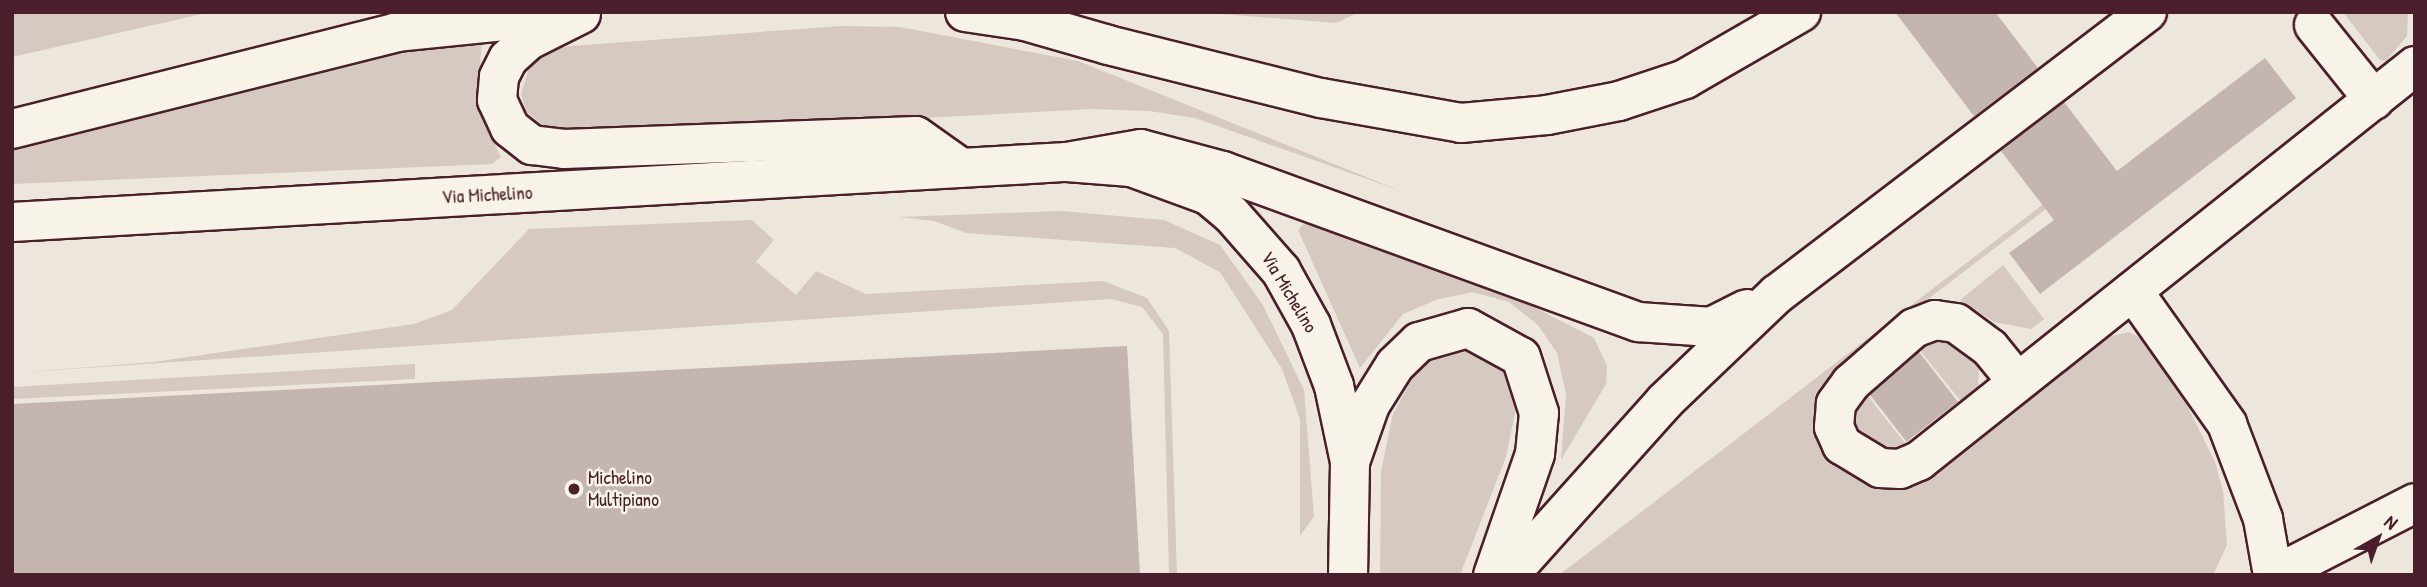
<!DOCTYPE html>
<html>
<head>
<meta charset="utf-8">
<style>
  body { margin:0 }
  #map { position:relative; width:2427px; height:587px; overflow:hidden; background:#ece6dd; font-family:"Patrick Hand",sans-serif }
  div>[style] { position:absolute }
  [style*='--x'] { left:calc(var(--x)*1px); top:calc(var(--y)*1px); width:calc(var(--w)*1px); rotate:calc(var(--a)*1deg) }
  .green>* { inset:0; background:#d5c9c2 }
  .building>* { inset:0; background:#c4b5b0; transform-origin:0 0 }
  .roads { filter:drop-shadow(2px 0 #4a1f2b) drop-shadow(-2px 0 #4a1f2b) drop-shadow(0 2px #4a1f2b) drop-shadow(0 -2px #4a1f2b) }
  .minor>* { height:38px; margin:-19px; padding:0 19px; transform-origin:19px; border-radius:19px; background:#f7f3e8 }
  .highway>* { height:38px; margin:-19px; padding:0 19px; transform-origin:19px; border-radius:19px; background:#f7f3e8 }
  .dots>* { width:19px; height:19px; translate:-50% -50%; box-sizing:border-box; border:4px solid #f7f3e8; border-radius:50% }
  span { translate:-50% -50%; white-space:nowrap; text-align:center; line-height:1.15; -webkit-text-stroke:5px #f7f3e8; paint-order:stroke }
  .street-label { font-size:19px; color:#4a1f2b }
  .poi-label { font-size:19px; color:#4a1f2b }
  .left { translate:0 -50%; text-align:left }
  .frame { position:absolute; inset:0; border:14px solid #4a1f2b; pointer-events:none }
  .north { position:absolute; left:2343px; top:503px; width:70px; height:70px; -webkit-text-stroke:5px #f7f3e8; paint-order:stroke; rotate:40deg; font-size:19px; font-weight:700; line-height:28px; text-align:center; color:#4a1f2b }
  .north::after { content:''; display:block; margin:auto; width:24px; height:32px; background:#4a1f2b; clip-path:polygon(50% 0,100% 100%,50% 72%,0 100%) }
</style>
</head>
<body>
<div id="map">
  <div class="green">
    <i style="clip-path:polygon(12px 12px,211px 12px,12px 57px)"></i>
    <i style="clip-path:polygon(1196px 12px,1359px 12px,1336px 23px)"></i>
    <i style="clip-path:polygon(2343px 12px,2408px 12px,2407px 36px,2386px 61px,2380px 60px)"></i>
    <i style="clip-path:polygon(841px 26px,900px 27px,1078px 61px,1401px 191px,1195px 118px,1149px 111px,1092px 109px,620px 134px,547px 129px,526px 111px,521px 94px,530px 64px,543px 52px,571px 46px)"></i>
    <i style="clip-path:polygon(482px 38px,477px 108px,501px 157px,492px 164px,12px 184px,12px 149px,335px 64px)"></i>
    <i style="clip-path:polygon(2063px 189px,2067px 193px,1911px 312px,1833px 382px,1881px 484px,2101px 338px,2129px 332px,2144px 340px,2172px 375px,2215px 462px,2223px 491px,2227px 545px,2213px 575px,1559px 575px)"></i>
    <i style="clip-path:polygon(1061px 211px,1164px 220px,1220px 245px,1263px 305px,1304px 390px,1314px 516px,1300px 536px,1300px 419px,1282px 369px,1220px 272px,1175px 248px,966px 233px,934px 221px,899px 217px)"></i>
    <i style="clip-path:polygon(752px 220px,774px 240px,756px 262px,796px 295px,816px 271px,866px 294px,1103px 281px,1147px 298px,1169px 331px,1177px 575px,1169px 575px,1163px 334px,1142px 307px,1111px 299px,12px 373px,154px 362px,414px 324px,452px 310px,529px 229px)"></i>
    <i style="clip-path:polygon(1305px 222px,1516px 298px,1594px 338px,1607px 366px,1606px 384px,1561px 460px,1566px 394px,1557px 353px,1538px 325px,1509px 302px,1472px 292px,1436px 300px,1403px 314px,1360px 368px,1298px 230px)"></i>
    <i style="clip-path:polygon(2003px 265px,2044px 319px,2031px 329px,1994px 322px,1960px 300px)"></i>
    <i style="clip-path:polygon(1948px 337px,1979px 362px,1978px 395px,1963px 404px,1918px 348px)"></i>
    <i style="clip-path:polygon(1459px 347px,1477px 349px,1502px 365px,1511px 382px,1517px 404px,1506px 457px,1460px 575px,1380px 575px,1381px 471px,1393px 414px,1421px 362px)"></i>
    <i style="clip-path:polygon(415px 364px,415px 379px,12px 399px,12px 387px)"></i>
    <i style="clip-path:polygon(1863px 390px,1908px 447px,1893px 456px,1852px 437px,1851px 405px)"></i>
  </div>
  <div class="building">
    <i style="clip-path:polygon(1895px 12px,1995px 12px,2038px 68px,1974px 116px)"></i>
    <i style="clip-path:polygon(2265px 58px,2296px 98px,2040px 294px,2009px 253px,2054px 220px,2001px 151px,2064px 102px,2117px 171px)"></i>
    <i style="clip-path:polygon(1127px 346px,1140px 575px,12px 575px,12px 404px)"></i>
    <i style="left:1919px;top:352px;width:63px;height:65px;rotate:52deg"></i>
  </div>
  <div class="roads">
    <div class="minor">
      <i style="--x:965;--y:12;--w:61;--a:8.5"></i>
      <i style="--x:1025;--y:21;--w:86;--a:16.1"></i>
      <i style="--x:581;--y:14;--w:58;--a:153.4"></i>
      <i style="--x:529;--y:40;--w:28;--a:138"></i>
      <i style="--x:508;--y:59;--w:20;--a:117"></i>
      <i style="--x:499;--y:77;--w:23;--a:95"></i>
      <i style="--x:497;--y:100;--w:31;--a:65"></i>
      <i style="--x:510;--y:128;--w:28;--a:38"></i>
      <i style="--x:532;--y:145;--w:32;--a:7"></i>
      <i style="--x:564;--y:149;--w:352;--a:-2.1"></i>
      <i style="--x:916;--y:136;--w:55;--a:35.4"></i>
      <i style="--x:2314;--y:25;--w:96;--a:51.3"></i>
      <i style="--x:12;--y:129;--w:397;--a:-14.1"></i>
      <i style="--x:397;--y:32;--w:168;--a:-5.8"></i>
      <i style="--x:12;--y:222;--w:1057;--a:-3.26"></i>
      <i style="--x:1067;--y:162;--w:64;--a:4.5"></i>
      <i style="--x:1131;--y:167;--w:82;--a:20"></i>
      <i style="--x:1208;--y:195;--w:30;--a:40"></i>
      <i style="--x:1231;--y:214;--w:76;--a:48.7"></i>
      <i style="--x:1281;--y:271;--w:62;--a:60.9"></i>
      <i style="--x:1311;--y:325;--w:65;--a:69.3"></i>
      <i style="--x:1334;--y:386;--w:78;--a:78.1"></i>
      <i style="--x:1350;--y:462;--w:113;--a:91"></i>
      <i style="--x:2133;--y:291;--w:163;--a:54.7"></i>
      <i style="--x:2227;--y:424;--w:102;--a:69.2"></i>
      <i style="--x:2263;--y:519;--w:57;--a:79.9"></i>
      <i style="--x:2016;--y:380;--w:41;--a:-129.1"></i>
      <i style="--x:1990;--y:348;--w:42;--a:-143.7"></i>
      <i style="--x:1956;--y:323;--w:21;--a:-172"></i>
      <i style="--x:1935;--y:320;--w:22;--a:159"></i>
      <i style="--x:1914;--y:328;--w:84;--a:138.9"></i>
      <i style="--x:1851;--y:383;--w:26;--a:126"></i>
      <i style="--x:1836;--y:404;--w:23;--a:95"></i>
      <i style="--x:1834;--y:427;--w:20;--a:66"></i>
      <i style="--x:1842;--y:445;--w:44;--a:31.2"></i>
      <i style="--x:1880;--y:468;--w:20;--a:3"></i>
      <i style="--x:1900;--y:469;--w:21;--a:-23"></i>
      <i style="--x:1919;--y:461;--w:634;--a:-38.53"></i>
      <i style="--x:1350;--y:462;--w:60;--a:-70.7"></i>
      <i style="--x:1370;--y:405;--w:47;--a:-58"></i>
      <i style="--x:1395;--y:365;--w:33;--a:-44"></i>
      <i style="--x:1419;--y:342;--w:51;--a:-15.9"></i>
      <i style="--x:1468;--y:328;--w:60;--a:28.7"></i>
      <i style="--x:1521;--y:357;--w:59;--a:72.2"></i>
      <i style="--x:1539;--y:413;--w:41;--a:95.6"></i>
      <i style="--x:1535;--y:454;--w:128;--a:109.1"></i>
      <i style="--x:2275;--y:575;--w:157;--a:-27.2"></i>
    </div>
    <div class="highway">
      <i style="--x:1108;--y:45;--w:219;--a:14"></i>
      <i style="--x:1321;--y:98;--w:142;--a:10.1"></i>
      <i style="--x:1461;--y:123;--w:86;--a:-5.3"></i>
      <i style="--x:1547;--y:115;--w:73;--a:-11"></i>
      <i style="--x:1619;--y:101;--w:70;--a:-18.4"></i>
      <i style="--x:1685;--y:79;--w:134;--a:-30"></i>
      <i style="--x:1067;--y:162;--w:75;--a:-10"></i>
      <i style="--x:1141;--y:149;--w:85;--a:15"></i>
      <i style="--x:1223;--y:171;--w:442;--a:20"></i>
      <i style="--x:1638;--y:322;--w:73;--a:3.9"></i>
      <i style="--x:1711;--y:327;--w:40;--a:-26.6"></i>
      <i style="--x:1509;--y:575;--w:234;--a:-48.1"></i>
      <i style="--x:1665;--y:401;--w:155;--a:-43.7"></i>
      <i style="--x:1777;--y:294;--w:465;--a:-37.3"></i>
    </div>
  </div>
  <div class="dots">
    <i style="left:574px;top:489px;background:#4a1f2b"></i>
  </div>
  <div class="street-label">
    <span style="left:487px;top:195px;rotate:-3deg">Via Michelino</span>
    <span style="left:1289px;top:292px;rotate:59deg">Via Michelino</span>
  </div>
  <div class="poi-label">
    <span class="left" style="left:588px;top:489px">Michelino<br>Multipiano</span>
  </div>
  <div class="frame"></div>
  <div class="north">N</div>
</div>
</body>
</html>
